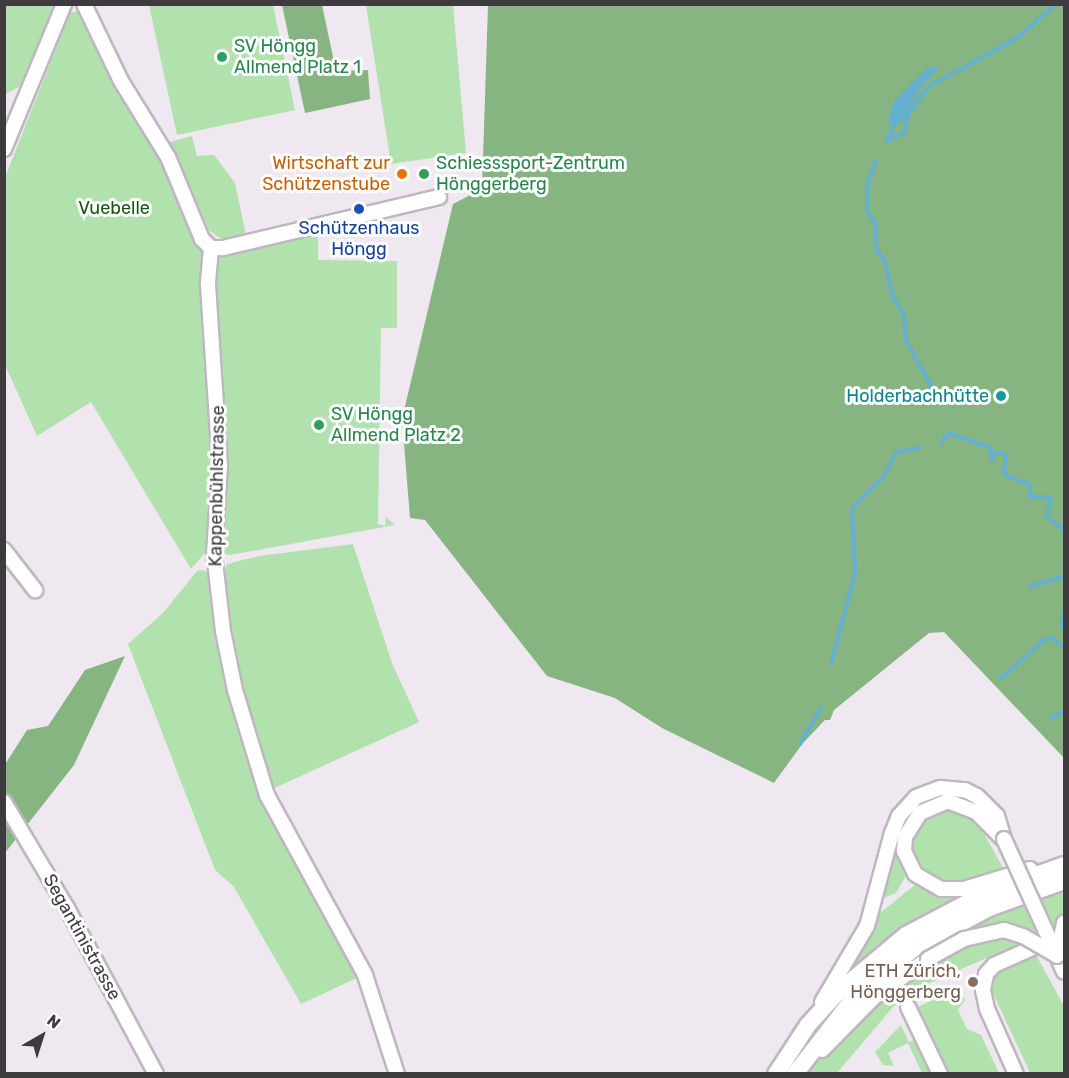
<!DOCTYPE html>
<html>
<head>
<meta charset="utf-8">
<style>
  body { margin:0 }
  #map { position:relative; width:1069px; height:1078px; overflow:hidden; background:#f0e8f0; font-family:Rubik,sans-serif }
  div>[style] { position:absolute }
  [style*='--x'] { left:calc(var(--x)*1px); top:calc(var(--y)*1px); width:calc(var(--w)*1px); rotate:calc(var(--a)*1deg) }
  .green>* { inset:0; background:#b1e1ac }
  .forest>* { inset:0; background:#86b582 }
  .water>* { inset:0; background:#65b0d1 }
  .stream>* { height:4px; margin:-2px; padding:0 2px; transform-origin:2px; border-radius:2px; background:#65b0d1 }
  .roads { filter:drop-shadow(2px 0 #bfb7bf) drop-shadow(-2px 0 #bfb7bf) drop-shadow(0 2px #bfb7bf) drop-shadow(0 -2px #bfb7bf) }
  .minor>* { height:14px; margin:-7px; padding:0 7px; transform-origin:7px; border-radius:7px; background:#fff }
  .tertiary>* { height:16px; margin:-8px; padding:0 8px; transform-origin:8px; border-radius:8px; background:#fff }
  .bridges { filter:drop-shadow(2px 0 #bfb7bf) drop-shadow(-2px 0 #bfb7bf) drop-shadow(0 2px #bfb7bf) drop-shadow(0 -2px #bfb7bf) }
  .minor-bridge>* { height:14px; margin:-7px; padding:0 7px; transform-origin:7px; border-radius:7px; background:#fff }
  .dots>* { width:16px; height:16px; translate:-50% -50%; box-sizing:border-box; border:3px solid #fff; border-radius:50% }
  span { translate:-50% -50%; white-space:nowrap; text-align:center; line-height:1.15; -webkit-text-stroke:6px #fff; paint-order:stroke }
  .leisure-label { font-size:18px; color:#27864d }
  .left { translate:0 -50%; text-align:left }
  .food-label { font-size:18px; color:#c56008 }
  .right { translate:-100% -50%; text-align:right }
  .park-label { font-size:18px; color:#165612 }
  .transit-label { font-size:18px; color:#164399 }
  .culture-label { font-size:18px; color:#0d838f }
  .street-label { font-size:18px; color:#3e3b3e }
  .education-label { font-size:18px; color:#785e54 }
  .frame { position:absolute; inset:0; border:6px solid #3e3b3e; pointer-events:none }
  .north { position:absolute; left:12px; top:1006px; width:60px; height:60px; -webkit-text-stroke:4px #fff; paint-order:stroke; rotate:39deg; font-size:16px; font-weight:700; line-height:24px; text-align:center; color:#3e3b3e }
  .north::after { content:''; display:block; margin:auto; width:21px; height:27px; background:#3e3b3e; clip-path:polygon(50% 0,100% 100%,50% 72%,0 100%) }
</style>
</head>
<body>
<div id="map">
  <div class="green">
    <i style="clip-path:polygon(5px 4px,53px 5px,23px 85px,5px 94px)"></i>
    <i style="clip-path:polygon(149px 5px,273px 5px,295px 110px,177px 135px)"></i>
    <i style="clip-path:polygon(366px 5px,453px 5px,466px 153px,391px 164px)"></i>
    <i style="clip-path:polygon(78px 11px,84px 15px,149px 134px,148px 143px,158px 148px,203px 254px,217px 405px,211px 546px,191px 569px,91px 402px,37px 436px,5px 365px,4px 180px,70px 13px)"></i>
    <i style="clip-path:polygon(192px 136px,197px 156px,214px 155px,235px 183px,246px 235px,231px 240px,220px 238px,209px 230px,170px 142px)"></i>
    <i style="clip-path:polygon(314px 232px,318px 236px,318px 260px,397px 261px,397px 328px,381px 328px,378px 524px,385px 526px,386px 517px,395px 525px,230px 555px,222px 553px,213px 266px,220px 256px)"></i>
    <i style="clip-path:polygon(353px 544px,392px 663px,419px 722px,268px 791px,246px 717px,220px 584px,227px 564px,259px 556px)"></i>
    <i style="clip-path:polygon(203px 570px,213px 575px,252px 765px,361px 976px,301px 1004px,234px 887px,215px 870px,128px 644px,163px 613px,197px 571px)"></i>
    <i style="clip-path:polygon(941px 808px,953px 809px,978px 823px,1006px 873px,952px 885px,924px 875px,910px 854px,909px 842px,919px 820px)"></i>
    <i style="clip-path:polygon(904px 820px,899px 854px,907px 874px,896px 893px,883px 898px,896px 836px)"></i>
    <i style="clip-path:polygon(916px 884px,925px 891px,963px 896px,878px 944px,846px 974px,880px 913px)"></i>
    <i style="clip-path:polygon(1064px 888px,1064px 924px,925px 985px,893px 1007px,837px 1073px,808px 1074px,897px 967px,990px 915px)"></i>
    <i style="clip-path:polygon(1035px 953px,1064px 1006px,1064px 1073px,1030px 1073px,991px 989px,997px 970px)"></i>
    <i style="clip-path:polygon(957px 987px,965px 1000px,958px 1010px,967px 1029px,981px 1035px,999px 1073px,946px 1073px,918px 1007px)"></i>
    <i style="clip-path:polygon(901px 1025px,909px 1042px,918px 1038px,934px 1073px,922px 1073px,908px 1043px,888px 1053px,894px 1066px,883px 1065px,875px 1052px)"></i>
  </div>
  <div class="forest">
    <i style="clip-path:polygon(282px 5px,322px 5px,336px 71px,368px 70px,370px 99px,305px 113px)"></i>
    <i style="clip-path:polygon(488px 5px,1064px 5px,1064px 758px,944px 632px,929px 633px,834px 710px,830px 720px,825px 720px,803px 743px,774px 783px,662px 728px,615px 698px,547px 676px,425px 520px,410px 518px,402px 419px,453px 204px,482px 189px)"></i>
    <i style="clip-path:polygon(125px 656px,74px 765px,5px 853px,4px 766px,27px 730px,48px 726px,85px 670px)"></i>
  </div>
  <div class="water">
    <i style="clip-path:polygon(941px 66px,922px 85px,904px 119px,893px 128px,888px 122px,894px 101px,927px 68px)"></i>
  </div>
  <div class="stream">
    <i style="--x:887;--y:140;--w:13;--a:-63"></i>
    <i style="--x:887;--y:141;--w:19;--a:-25"></i>
    <i style="--x:904;--y:133;--w:18;--a:-77"></i>
    <i style="--x:908;--y:115;--w:34;--a:-54"></i>
    <i style="--x:928;--y:87;--w:102;--a:-28.8"></i>
    <i style="--x:1017;--y:38;--w:52;--a:-41.1"></i>
    <i style="--x:876;--y:161;--w:25;--a:111"></i>
    <i style="--x:867;--y:184;--w:27;--a:90"></i>
    <i style="--x:867;--y:211;--w:16;--a:55"></i>
    <i style="--x:876;--y:224;--w:25;--a:90"></i>
    <i style="--x:876;--y:249;--w:15;--a:53"></i>
    <i style="--x:885;--y:261;--w:35;--a:78"></i>
    <i style="--x:892;--y:295;--w:23;--a:59"></i>
    <i style="--x:904;--y:315;--w:25;--a:85"></i>
    <i style="--x:906;--y:340;--w:65;--a:61.5"></i>
    <i style="--x:941;--y:443;--w:13;--a:-51"></i>
    <i style="--x:949;--y:433;--w:45;--a:19.7"></i>
    <i style="--x:991;--y:448;--w:11;--a:90"></i>
    <i style="--x:991;--y:459;--w:11;--a:-41"></i>
    <i style="--x:999;--y:452;--w:8;--a:23"></i>
    <i style="--x:1006;--y:455;--w:19;--a:96"></i>
    <i style="--x:1004;--y:474;--w:28;--a:23"></i>
    <i style="--x:1030;--y:485;--w:11;--a:95"></i>
    <i style="--x:1029;--y:496;--w:22;--a:5"></i>
    <i style="--x:1051;--y:498;--w:19;--a:102"></i>
    <i style="--x:1047;--y:517;--w:21;--a:37"></i>
    <i style="--x:1030;--y:586;--w:35;--a:-16"></i>
    <i style="--x:1061;--y:627;--w:15;--a:-79"></i>
    <i style="--x:831;--y:664;--w:93;--a:-75.1"></i>
    <i style="--x:855;--y:574;--w:66;--a:-92.6"></i>
    <i style="--x:852;--y:508;--w:45;--a:-45"></i>
    <i style="--x:884;--y:476;--w:27;--a:-63"></i>
    <i style="--x:896;--y:452;--w:25;--a:-11"></i>
    <i style="--x:1000;--y:679;--w:59;--a:-41.6"></i>
    <i style="--x:1044;--y:640;--w:8;--a:-14"></i>
    <i style="--x:1052;--y:638;--w:15;--a:37"></i>
    <i style="--x:1051;--y:718;--w:15;--a:-28"></i>
    <i style="--x:800;--y:744;--w:42;--a:-59.7"></i>
  </div>
  <div class="roads">
    <div class="minor">
      <i style="--x:84;--y:4;--w:85;--a:64.3"></i>
      <i style="--x:121;--y:81;--w:89;--a:58.3"></i>
      <i style="--x:168;--y:157;--w:89;--a:67.5"></i>
      <i style="--x:202;--y:239;--w:13;--a:45"></i>
      <i style="--x:4;--y:149;--w:157;--a:-67.5"></i>
      <i style="--x:211;--y:248;--w:37;--a:95"></i>
      <i style="--x:208;--y:285;--w:181;--a:86.2"></i>
      <i style="--x:220;--y:466;--w:87;--a:93.9"></i>
      <i style="--x:214;--y:553;--w:79;--a:83.4"></i>
      <i style="--x:223;--y:631;--w:60;--a:78.5"></i>
      <i style="--x:235;--y:690;--w:110;--a:73.1"></i>
      <i style="--x:267;--y:795;--w:205;--a:61.4"></i>
      <i style="--x:365;--y:975;--w:104;--a:72.1"></i>
      <i style="--x:211;--y:248;--w:12;--a:0"></i>
      <i style="--x:223;--y:248;--w:222;--a:-13.3"></i>
      <i style="--x:4;--y:550;--w:51;--a:52.2"></i>
      <i style="--x:4;--y:802;--w:123;--a:59.3"></i>
      <i style="--x:67;--y:908;--w:188;--a:61.8"></i>
      <i style="--x:1003;--y:839;--w:38;--a:-135"></i>
      <i style="--x:976;--y:812;--w:30;--a:-159"></i>
      <i style="--x:948;--y:801;--w:30;--a:157"></i>
      <i style="--x:920;--y:813;--w:28;--a:122"></i>
      <i style="--x:905;--y:837;--w:14;--a:94"></i>
      <i style="--x:904;--y:851;--w:25;--a:64"></i>
      <i style="--x:915;--y:874;--w:30;--a:30"></i>
      <i style="--x:941;--y:889;--w:23;--a:0"></i>
      <i style="--x:964;--y:889;--w:69;--a:-16.9"></i>
      <i style="--x:1057;--y:956;--w:17;--a:66"></i>
      <i style="--x:822;--y:1002;--w:88;--a:-59.4"></i>
      <i style="--x:867;--y:926;--w:96;--a:-75"></i>
      <i style="--x:892;--y:833;--w:18;--a:-68"></i>
      <i style="--x:899;--y:816;--w:25;--a:-48"></i>
      <i style="--x:916;--y:797;--w:26;--a:-21"></i>
      <i style="--x:940;--y:788;--w:25;--a:5"></i>
      <i style="--x:965;--y:790;--w:13;--a:27"></i>
      <i style="--x:977;--y:796;--w:28;--a:45"></i>
      <i style="--x:997;--y:816;--w:24;--a:73"></i>
      <i style="--x:908;--y:1007;--w:74;--a:64.5"></i>
      <i style="--x:822;--y:1050;--w:74;--a:-45.5"></i>
      <i style="--x:874;--y:997;--w:66;--a:-35.1"></i>
      <i style="--x:1016;--y:1074;--w:71;--a:-114"></i>
      <i style="--x:987;--y:1009;--w:19;--a:-102"></i>
      <i style="--x:983;--y:990;--w:16;--a:-79"></i>
      <i style="--x:986;--y:974;--w:12;--a:-48"></i>
      <i style="--x:994;--y:965;--w:57;--a:-23.9"></i>
    </div>
    <div class="tertiary">
      <i style="--x:776;--y:1074;--w:59;--a:-56.9"></i>
      <i style="--x:808;--y:1025;--w:43;--a:-47.8"></i>
      <i style="--x:837;--y:993;--w:90;--a:-40"></i>
      <i style="--x:906;--y:935;--w:90;--a:-27.7"></i>
      <i style="--x:986;--y:893;--w:83;--a:-19.7"></i>
      <i style="--x:795;--y:1074;--w:95;--a:-52.3"></i>
      <i style="--x:853;--y:999;--w:78;--a:-39.8"></i>
      <i style="--x:913;--y:949;--w:86;--a:-28.3"></i>
      <i style="--x:989;--y:908;--w:80;--a:-19.8"></i>
    </div>
  </div>
  <div class="bridges">
    <div class="minor-bridge">
      <i style="--x:1004;--y:839;--w:128;--a:65.6"></i>
      <i style="--x:1057;--y:956;--w:34;--a:-78"></i>
      <i style="--x:928;--y:959;--w:41;--a:-29.1"></i>
      <i style="--x:964;--y:939;--w:41;--a:-12.7"></i>
      <i style="--x:1004;--y:930;--w:20;--a:18"></i>
      <i style="--x:1023;--y:936;--w:39;--a:30"></i>
    </div>
  </div>
  <div class="dots">
    <i style="left:222px;top:57px;background:#2e9e5b"></i>
    <i style="left:402px;top:174px;background:#e8710a"></i>
    <i style="left:424px;top:174px;background:#2e9e5b"></i>
    <i style="left:359px;top:209px;background:#1a4fb4"></i>
    <i style="left:1001px;top:396px;background:#0f9aa8"></i>
    <i style="left:319px;top:425px;background:#2e9e5b"></i>
    <i style="left:973px;top:982px;background:#8d6e63"></i>
  </div>
  <div class="leisure-label">
    <span class="left" style="left:234px;top:57px">SV Höngg<br>Allmend Platz 1</span>
    <span class="left" style="left:436px;top:174px">Schiesssport-Zentrum<br>Hönggerberg</span>
    <span class="left" style="left:331px;top:425px">SV Höngg<br>Allmend Platz 2</span>
  </div>
  <div class="food-label">
    <span class="right" style="left:390px;top:174px">Wirtschaft zur<br>Schützenstube</span>
  </div>
  <div class="park-label">
    <span style="left:114px;top:208px">Vuebelle</span>
  </div>
  <div class="transit-label">
    <span style="left:359px;top:239px">Schützenhaus<br>Höngg</span>
  </div>
  <div class="culture-label">
    <span class="right" style="left:989px;top:396px">Holderbachhütte</span>
  </div>
  <div class="street-label">
    <span style="left:217px;top:486px;rotate:-89deg">Kappenbühlstrasse</span>
    <span style="left:82px;top:937px;rotate:61deg">Segantinistrasse</span>
  </div>
  <div class="education-label">
    <span class="right" style="left:961px;top:982px">ETH Zürich,<br>Hönggerberg</span>
  </div>
  <div class="frame"></div>
  <div class="north">N</div>
</div>
</body>
</html>
